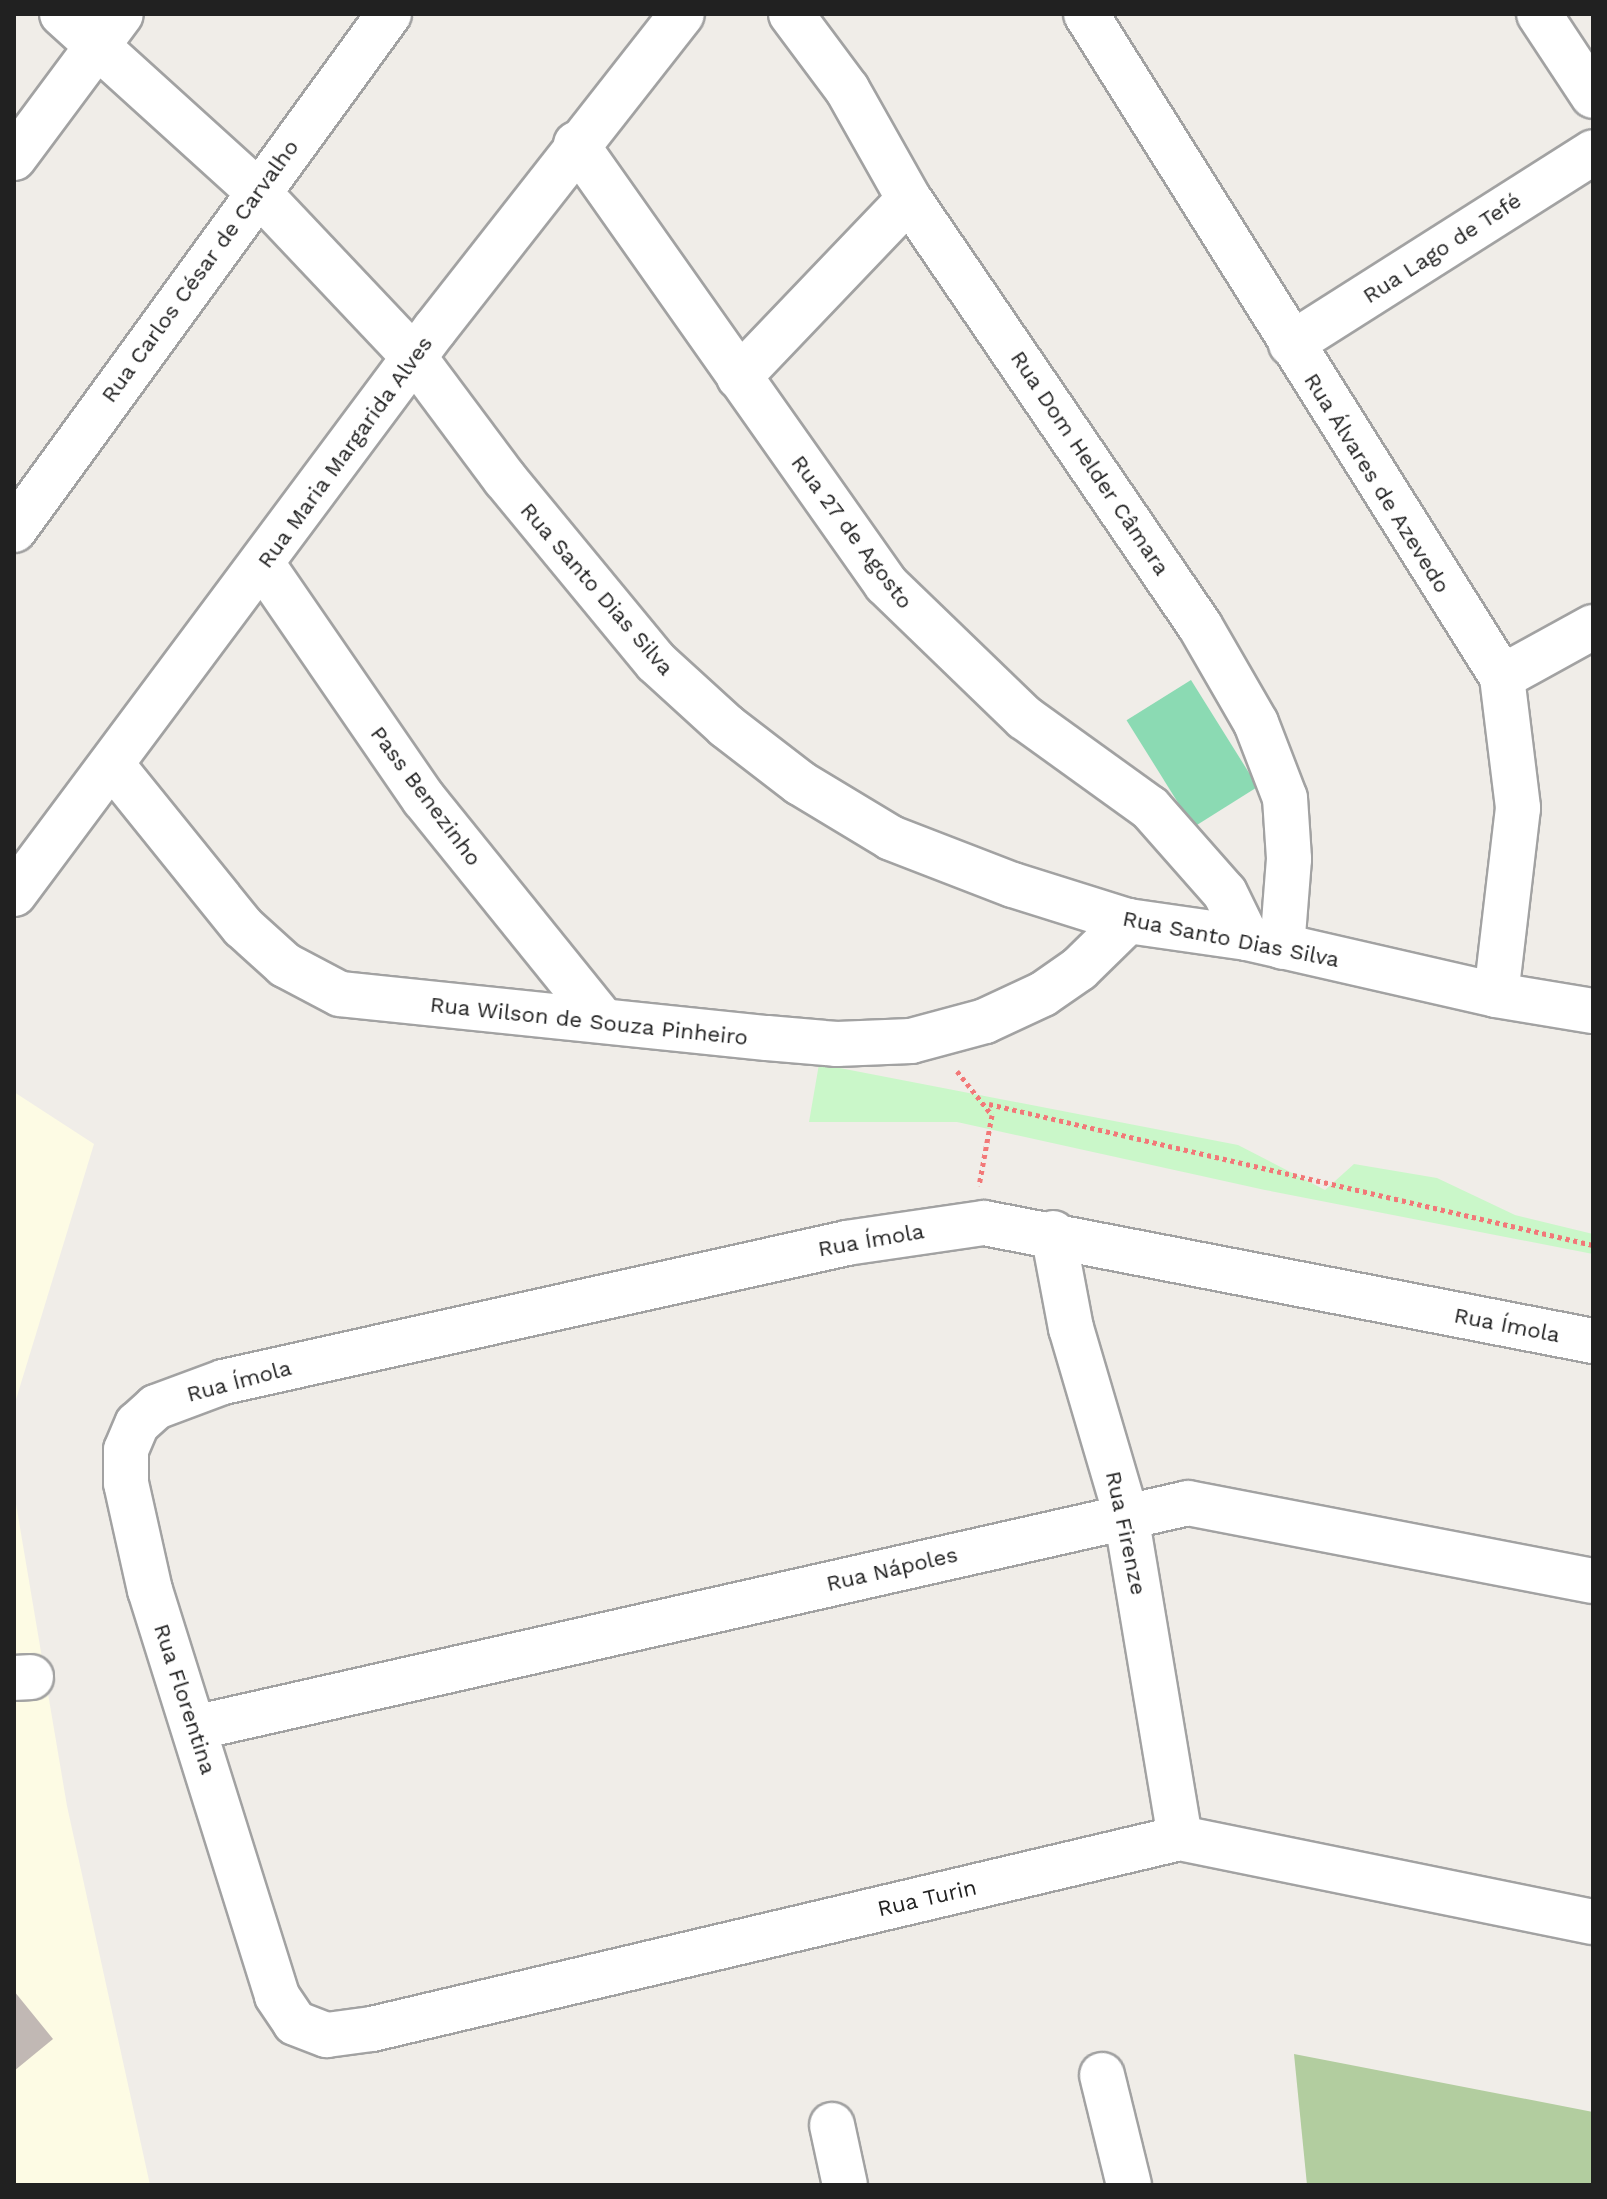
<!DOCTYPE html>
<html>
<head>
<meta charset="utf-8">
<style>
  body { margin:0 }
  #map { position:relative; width:1607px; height:2199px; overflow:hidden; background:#f0ede8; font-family:"Work Sans",sans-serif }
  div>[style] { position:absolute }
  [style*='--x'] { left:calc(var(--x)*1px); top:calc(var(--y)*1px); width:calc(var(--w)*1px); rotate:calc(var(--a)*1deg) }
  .education>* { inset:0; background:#fdfbe4 }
  .forest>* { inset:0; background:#b2cd9f }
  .park>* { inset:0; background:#caf7c9 }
  .pitch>* { inset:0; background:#8bdab3; transform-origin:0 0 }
  .building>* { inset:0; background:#c1b8b4 }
  .path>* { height:5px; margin-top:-2.5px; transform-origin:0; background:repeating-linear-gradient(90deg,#f27878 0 4px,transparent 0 8px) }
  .roads { filter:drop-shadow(2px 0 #a2a2a2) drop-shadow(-2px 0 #a2a2a2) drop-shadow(0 2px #a2a2a2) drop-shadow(0 -2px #a2a2a2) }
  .minor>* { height:44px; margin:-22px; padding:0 22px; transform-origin:22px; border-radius:22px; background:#fff }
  span { translate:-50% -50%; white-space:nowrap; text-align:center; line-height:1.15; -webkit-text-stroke:7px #fff; paint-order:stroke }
  .street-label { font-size:22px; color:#212121 }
  .frame { position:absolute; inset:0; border:16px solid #212121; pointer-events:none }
</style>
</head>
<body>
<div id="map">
  <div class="education">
    <i style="clip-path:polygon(14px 1092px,94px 1144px,14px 1406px)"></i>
    <i style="clip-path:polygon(14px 1492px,67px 1806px,150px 2185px,14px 2185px)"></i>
  </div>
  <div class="forest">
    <i style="clip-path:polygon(1294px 2054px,1593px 2112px,1593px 2185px,1307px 2185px)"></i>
  </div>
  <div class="park">
    <i style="clip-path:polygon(819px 1064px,1238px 1145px,1325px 1190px,1354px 1164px,1437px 1178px,1515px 1215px,1593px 1234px,1593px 1254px,1265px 1190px,957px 1122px,809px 1122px)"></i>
  </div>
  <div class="pitch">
    <i style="left:1191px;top:680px;width:126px;height:76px;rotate:58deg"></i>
  </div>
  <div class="building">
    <i style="clip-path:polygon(14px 1991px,53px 2039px,14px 2071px)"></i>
  </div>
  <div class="path">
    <i style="--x:957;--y:1071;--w:56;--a:51.5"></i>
    <i style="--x:992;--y:1115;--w:72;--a:100.4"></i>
    <i style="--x:989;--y:1104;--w:620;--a:13.14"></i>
  </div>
  <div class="roads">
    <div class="minor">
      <i style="--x:62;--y:14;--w:262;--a:42.2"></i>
      <i style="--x:256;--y:190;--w:230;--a:46.6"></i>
      <i style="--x:414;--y:357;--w:152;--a:53.3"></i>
      <i style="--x:505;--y:479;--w:237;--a:50.5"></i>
      <i style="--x:656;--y:662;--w:95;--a:42.4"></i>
      <i style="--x:726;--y:726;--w:93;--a:37.6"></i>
      <i style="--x:800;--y:783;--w:106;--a:31.1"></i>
      <i style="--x:891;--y:838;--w:131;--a:21.1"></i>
      <i style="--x:1013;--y:885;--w:121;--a:17.4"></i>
      <i style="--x:1128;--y:921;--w:120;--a:8.1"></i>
      <i style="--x:1247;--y:938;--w:255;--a:12.9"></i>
      <i style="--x:1496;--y:995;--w:98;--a:9.4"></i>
      <i style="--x:791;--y:14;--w:94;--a:53.3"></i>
      <i style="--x:847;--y:89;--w:126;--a:60.6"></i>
      <i style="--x:909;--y:199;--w:517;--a:55.73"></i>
      <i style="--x:1200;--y:626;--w:112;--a:60"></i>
      <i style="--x:1256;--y:723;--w:80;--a:68.9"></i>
      <i style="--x:1285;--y:798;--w:61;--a:86.2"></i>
      <i style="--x:1289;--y:859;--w:88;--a:94.5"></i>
      <i style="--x:1086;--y:14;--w:783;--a:57.89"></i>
      <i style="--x:1502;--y:677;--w:132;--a:83"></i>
      <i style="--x:1518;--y:808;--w:188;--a:96.7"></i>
      <i style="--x:1539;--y:14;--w:98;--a:56.6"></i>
      <i style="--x:576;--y:144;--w:538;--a:54.83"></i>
      <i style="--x:886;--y:584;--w:193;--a:44"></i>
      <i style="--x:1025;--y:718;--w:154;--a:35.8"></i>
      <i style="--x:1150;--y:808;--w:113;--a:48.6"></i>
      <i style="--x:1225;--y:893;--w:50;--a:63.9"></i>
      <i style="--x:14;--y:158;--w:179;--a:-53.4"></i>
      <i style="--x:1291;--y:344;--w:358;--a:-32.4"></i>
      <i style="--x:739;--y:377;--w:246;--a:-46.3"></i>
      <i style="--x:14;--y:530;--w:638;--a:-53.99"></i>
      <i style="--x:263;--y:565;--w:284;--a:55.5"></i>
      <i style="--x:424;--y:799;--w:282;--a:51.1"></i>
      <i style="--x:1502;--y:677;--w:104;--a:-28.8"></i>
      <i style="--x:113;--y:766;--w:207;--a:51.1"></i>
      <i style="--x:243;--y:927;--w:57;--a:42.1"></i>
      <i style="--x:285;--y:965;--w:62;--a:27.8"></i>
      <i style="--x:340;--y:994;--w:429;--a:5.9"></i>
      <i style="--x:767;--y:1038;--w:70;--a:4.9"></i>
      <i style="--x:837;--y:1044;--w:74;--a:-2.3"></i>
      <i style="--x:911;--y:1041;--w:77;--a:-15.1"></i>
      <i style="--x:985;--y:1021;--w:64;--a:-25"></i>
      <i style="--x:1043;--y:994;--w:44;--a:-34.8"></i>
      <i style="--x:1079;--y:969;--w:69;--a:-44.4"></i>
      <i style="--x:14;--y:894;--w:705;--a:-53.31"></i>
      <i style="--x:435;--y:329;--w:400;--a:-51.9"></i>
      <i style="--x:1053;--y:1233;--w:97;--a:79.3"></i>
      <i style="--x:1071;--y:1328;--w:195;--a:73.6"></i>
      <i style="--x:1126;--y:1515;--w:327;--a:80.5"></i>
      <i style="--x:1593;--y:1341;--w:620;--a:-169.03"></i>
      <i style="--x:984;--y:1223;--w:138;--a:171.7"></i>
      <i style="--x:847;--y:1243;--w:639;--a:167.44"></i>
      <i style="--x:223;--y:1382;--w:72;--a:159.5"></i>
      <i style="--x:156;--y:1407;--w:25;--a:138"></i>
      <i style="--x:137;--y:1424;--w:28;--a:113"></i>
      <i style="--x:126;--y:1450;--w:33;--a:90"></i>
      <i style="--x:126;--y:1483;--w:110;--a:77.4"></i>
      <i style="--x:150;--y:1590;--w:425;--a:72.6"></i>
      <i style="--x:277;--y:1996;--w:32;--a:56"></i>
      <i style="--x:295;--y:2023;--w:34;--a:21"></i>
      <i style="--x:327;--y:2035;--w:45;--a:-7.6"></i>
      <i style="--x:372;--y:2029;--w:830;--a:-13.3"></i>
      <i style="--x:1180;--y:1838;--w:421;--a:11.5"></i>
      <i style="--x:14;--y:1678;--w:17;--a:-3"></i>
      <i style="--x:194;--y:1728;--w:1019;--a:-12.75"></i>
      <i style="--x:1188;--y:1503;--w:412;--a:10.9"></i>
      <i style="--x:1102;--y:2075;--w:113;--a:76.2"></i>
      <i style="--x:832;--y:2125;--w:61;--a:77.8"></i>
    </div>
  </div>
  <div class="street-label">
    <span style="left:1442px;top:248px;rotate:-33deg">Rua Lago de Tefé</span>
    <span style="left:200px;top:271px;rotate:-54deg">Rua Carlos César de Carvalho</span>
    <span style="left:345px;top:452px;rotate:-54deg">Rua Maria Margarida Alves</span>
    <span style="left:1090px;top:463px;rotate:56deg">Rua Dom Helder Câmara</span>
    <span style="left:1377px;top:483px;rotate:58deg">Rua Álvares de Azevedo</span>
    <span style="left:852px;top:532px;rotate:53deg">Rua 27 de Agosto</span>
    <span style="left:597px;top:589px;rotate:49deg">Rua Santo Dias Silva</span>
    <span style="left:426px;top:796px;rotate:53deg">Pass Benezinho</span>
    <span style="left:1231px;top:939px;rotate:11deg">Rua Santo Dias Silva</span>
    <span style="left:589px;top:1021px;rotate:6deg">Rua Wilson de Souza Pinheiro</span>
    <span style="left:871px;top:1240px;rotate:-10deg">Rua Ímola</span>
    <span style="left:1507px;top:1325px;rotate:11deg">Rua Ímola</span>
    <span style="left:239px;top:1381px;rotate:-15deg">Rua Ímola</span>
    <span style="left:1126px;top:1533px;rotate:78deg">Rua Firenze</span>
    <span style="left:892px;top:1569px;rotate:-13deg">Rua Nápoles</span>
    <span style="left:185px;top:1699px;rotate:72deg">Rua Florentina</span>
    <span style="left:927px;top:1898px;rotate:-13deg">Rua Turin</span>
  </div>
  <div class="frame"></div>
</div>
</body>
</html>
